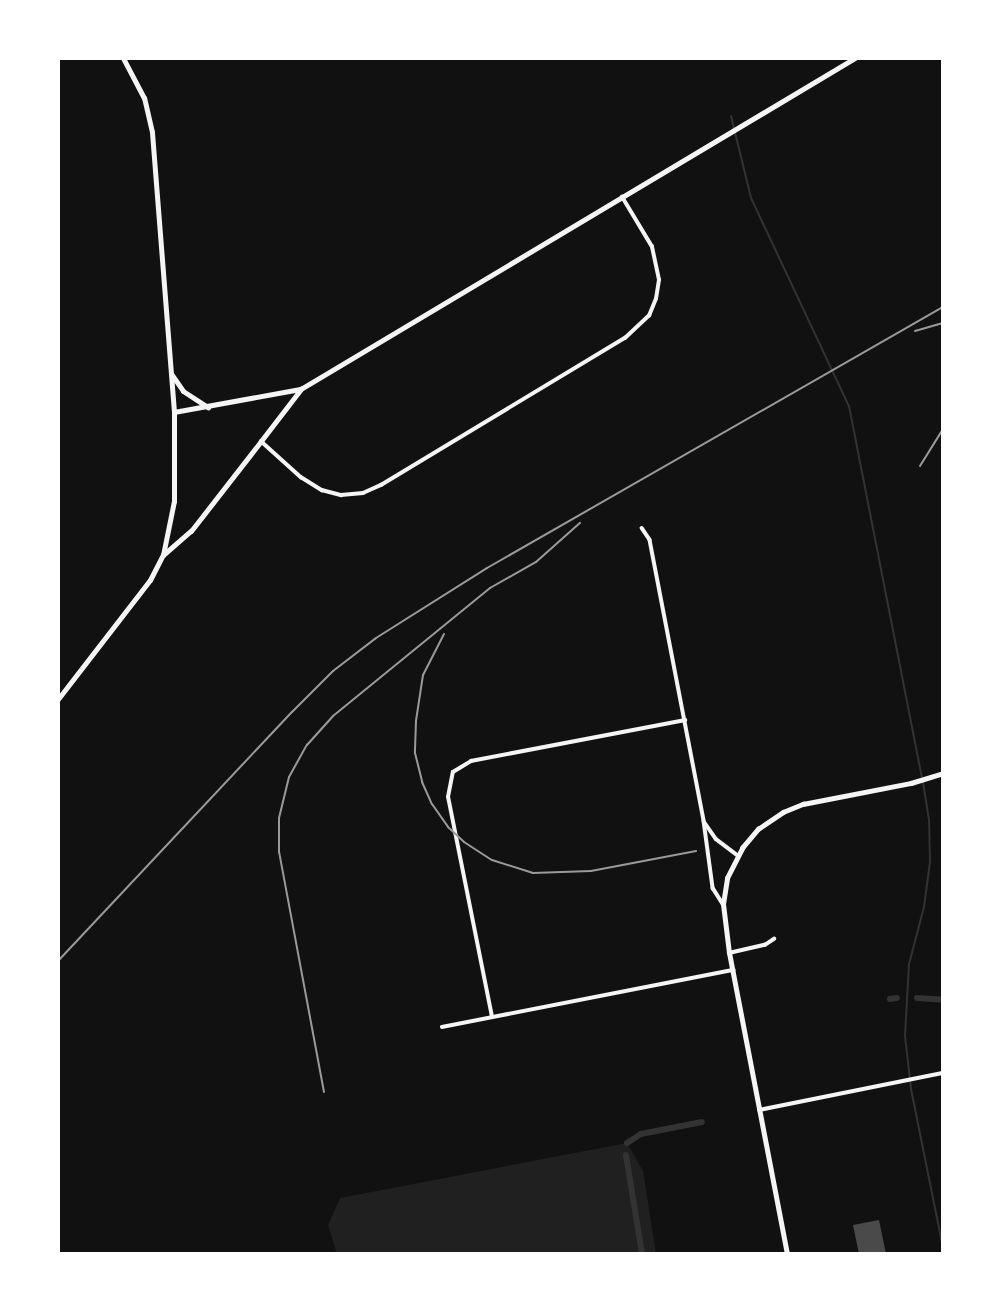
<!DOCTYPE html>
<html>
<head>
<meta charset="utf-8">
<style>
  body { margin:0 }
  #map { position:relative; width:1001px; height:1312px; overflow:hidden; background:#111; font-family:Commissioner,sans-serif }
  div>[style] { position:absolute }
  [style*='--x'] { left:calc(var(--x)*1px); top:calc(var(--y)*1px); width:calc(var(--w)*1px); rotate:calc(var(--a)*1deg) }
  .green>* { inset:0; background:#202020 }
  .stream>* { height:2px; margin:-1px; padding:0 1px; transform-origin:1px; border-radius:1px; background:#333 }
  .canal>* { height:6px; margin:-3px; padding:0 3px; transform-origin:3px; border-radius:3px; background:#333 }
  .building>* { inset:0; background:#4a4a4a }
  .minor>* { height:3.5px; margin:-1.75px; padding:0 1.75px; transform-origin:1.75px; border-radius:1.75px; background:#f5f5f5 }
  .tertiary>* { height:4.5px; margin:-2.25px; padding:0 2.25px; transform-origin:2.25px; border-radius:2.25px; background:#f5f5f5 }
  .secondary>* { height:4.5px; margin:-2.25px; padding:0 2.25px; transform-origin:2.25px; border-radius:2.25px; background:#f5f5f5 }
  .primary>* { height:5px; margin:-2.5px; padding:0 2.5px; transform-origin:2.5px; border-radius:2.5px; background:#f5f5f5 }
  .rail>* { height:2px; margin:-1px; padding:0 1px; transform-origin:1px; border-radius:1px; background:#9a9a9a }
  span { translate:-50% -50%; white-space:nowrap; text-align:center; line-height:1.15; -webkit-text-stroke:5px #fff; paint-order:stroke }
  .frame { position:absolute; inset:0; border:60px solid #fff; pointer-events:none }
</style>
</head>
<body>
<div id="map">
  <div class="green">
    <i style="clip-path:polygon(627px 1143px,643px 1171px,656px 1254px,337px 1254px,328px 1225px,340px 1198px)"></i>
  </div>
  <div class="stream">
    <i style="--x:731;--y:116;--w:84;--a:76.3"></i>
    <i style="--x:751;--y:198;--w:230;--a:64.8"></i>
    <i style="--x:849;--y:406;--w:378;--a:78.9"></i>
    <i style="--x:923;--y:782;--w:36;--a:81"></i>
    <i style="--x:929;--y:818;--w:44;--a:88.7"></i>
    <i style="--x:930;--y:862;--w:45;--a:97.6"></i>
    <i style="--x:924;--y:907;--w:59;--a:104.7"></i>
    <i style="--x:909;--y:964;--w:72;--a:93.2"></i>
    <i style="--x:905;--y:1036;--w:53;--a:83.5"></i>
    <i style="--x:911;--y:1089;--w:161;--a:78.6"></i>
  </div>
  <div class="canal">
    <i style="--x:917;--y:998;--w:26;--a:4"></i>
    <i style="--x:890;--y:999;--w:7;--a:-8"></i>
    <i style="--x:627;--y:1143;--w:17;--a:-33"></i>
    <i style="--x:641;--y:1134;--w:62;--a:-11.1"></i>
    <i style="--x:626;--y:1155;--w:100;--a:80.8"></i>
  </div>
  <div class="building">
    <i style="clip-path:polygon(879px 1220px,886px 1254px,859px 1254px,853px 1225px)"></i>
  </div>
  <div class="minor">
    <i style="--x:261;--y:441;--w:54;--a:42"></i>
    <i style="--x:301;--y:477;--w:25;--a:32"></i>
    <i style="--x:322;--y:490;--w:20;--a:15"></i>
    <i style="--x:341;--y:495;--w:22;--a:-5"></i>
    <i style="--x:363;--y:493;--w:20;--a:-24"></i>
    <i style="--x:381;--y:485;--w:285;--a:-31.1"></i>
    <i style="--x:625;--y:338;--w:33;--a:-43"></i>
    <i style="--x:649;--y:316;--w:18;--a:-68"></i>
    <i style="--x:656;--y:299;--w:19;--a:-81"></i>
    <i style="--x:659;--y:280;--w:34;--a:-102"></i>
    <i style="--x:652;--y:247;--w:58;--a:-121"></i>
    <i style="--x:642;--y:528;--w:14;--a:56"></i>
    <i style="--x:650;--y:540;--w:286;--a:79.1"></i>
    <i style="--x:704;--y:821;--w:68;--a:82.3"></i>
    <i style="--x:713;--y:888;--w:19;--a:58"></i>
    <i style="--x:705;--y:823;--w:19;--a:55"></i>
    <i style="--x:716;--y:839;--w:26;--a:37"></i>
    <i style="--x:729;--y:953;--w:37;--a:-13"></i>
    <i style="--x:765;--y:945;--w:11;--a:-34"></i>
    <i style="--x:492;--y:1017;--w:224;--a:-101.3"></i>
    <i style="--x:448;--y:797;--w:25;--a:-79"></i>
    <i style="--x:453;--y:772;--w:21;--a:-31"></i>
    <i style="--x:471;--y:761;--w:218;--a:-10.8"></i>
    <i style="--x:442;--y:1027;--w:297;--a:-11.1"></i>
    <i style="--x:759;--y:1110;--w:188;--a:-11.4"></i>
  </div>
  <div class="tertiary">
    <i style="--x:174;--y:412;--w:128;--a:-10.3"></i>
    <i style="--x:261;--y:441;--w:66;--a:-52.4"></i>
    <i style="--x:301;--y:389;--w:645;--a:-30.86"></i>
  </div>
  <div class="secondary">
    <i style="--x:787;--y:1254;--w:307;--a:-100.9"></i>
    <i style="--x:729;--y:953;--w:49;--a:-97"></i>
    <i style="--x:723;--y:904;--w:26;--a:-81"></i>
    <i style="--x:727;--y:878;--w:34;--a:-63"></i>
    <i style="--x:742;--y:848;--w:25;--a:-50"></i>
    <i style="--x:758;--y:829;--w:30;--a:-34"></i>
    <i style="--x:783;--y:812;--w:22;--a:-22"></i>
    <i style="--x:803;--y:804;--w:110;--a:-11"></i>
    <i style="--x:911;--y:783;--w:34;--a:-17"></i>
  </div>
  <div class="primary">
    <i style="--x:172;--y:375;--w:19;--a:55"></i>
    <i style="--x:183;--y:391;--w:30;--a:33"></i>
    <i style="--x:163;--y:555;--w:37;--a:-41"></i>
    <i style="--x:191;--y:531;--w:114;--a:-52.1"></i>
    <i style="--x:58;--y:699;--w:150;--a:-52.3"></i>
    <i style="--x:150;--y:580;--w:28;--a:-63"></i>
    <i style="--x:163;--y:555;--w:55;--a:-78.5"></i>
    <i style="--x:174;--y:501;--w:89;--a:-90"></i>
    <i style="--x:174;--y:412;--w:281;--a:-94.5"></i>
    <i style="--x:152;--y:132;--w:35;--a:-103"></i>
    <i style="--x:144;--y:98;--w:45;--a:-117.7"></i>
  </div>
  <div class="rail">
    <i style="--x:915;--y:331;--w:29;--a:-16"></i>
    <i style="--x:920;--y:466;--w:44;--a:-58.1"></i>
    <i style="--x:444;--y:634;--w:46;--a:117.1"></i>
    <i style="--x:423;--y:675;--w:47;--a:98.7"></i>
    <i style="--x:416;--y:721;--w:32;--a:92"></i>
    <i style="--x:415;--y:753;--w:30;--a:76"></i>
    <i style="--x:422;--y:782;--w:24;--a:66"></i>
    <i style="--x:432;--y:804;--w:28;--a:55"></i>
    <i style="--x:448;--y:827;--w:22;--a:43"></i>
    <i style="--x:464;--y:842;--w:33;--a:33"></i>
    <i style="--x:492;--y:860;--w:43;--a:17.6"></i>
    <i style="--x:533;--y:873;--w:58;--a:-2"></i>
    <i style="--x:591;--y:871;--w:107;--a:-10.8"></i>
    <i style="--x:58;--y:961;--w:342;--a:-46.8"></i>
    <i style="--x:292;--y:712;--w:58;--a:-45"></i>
    <i style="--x:333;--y:671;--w:54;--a:-37.5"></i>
    <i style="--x:376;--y:638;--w:131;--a:-32.2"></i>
    <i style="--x:487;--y:568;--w:525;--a:-29.79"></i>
    <i style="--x:324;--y:1092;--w:244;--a:-100.6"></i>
    <i style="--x:279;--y:852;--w:34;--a:-90"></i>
    <i style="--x:279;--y:818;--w:42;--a:-76.3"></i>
    <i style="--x:289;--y:777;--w:37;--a:-61"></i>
    <i style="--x:307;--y:745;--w:39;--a:-48"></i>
    <i style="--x:333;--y:716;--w:203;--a:-39.2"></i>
    <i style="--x:490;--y:588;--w:53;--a:-29.5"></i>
    <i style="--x:536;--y:562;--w:59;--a:-41.6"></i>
  </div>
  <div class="frame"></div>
</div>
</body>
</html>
